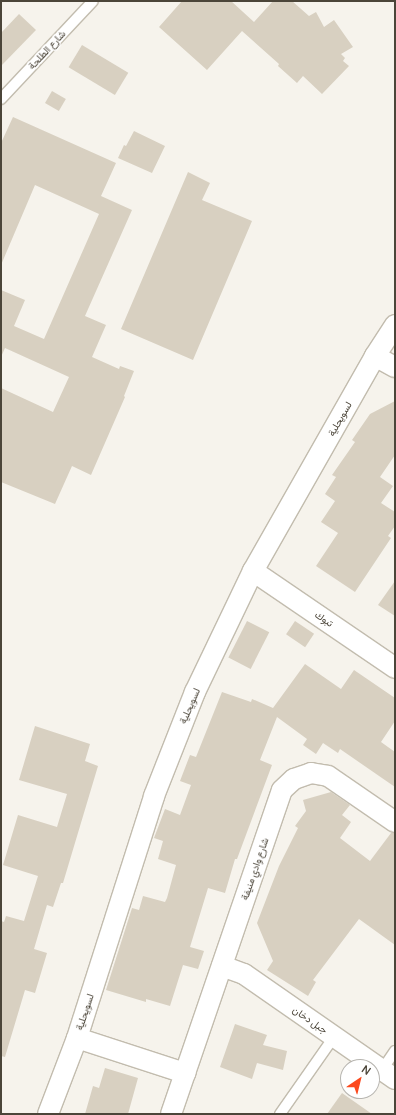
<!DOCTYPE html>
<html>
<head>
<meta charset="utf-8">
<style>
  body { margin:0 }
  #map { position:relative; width:396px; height:1115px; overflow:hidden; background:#f6f3ec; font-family:Manrope,Vazirmatn,sans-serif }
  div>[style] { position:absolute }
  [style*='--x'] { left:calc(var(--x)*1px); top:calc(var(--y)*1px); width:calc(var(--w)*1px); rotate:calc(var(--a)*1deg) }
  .building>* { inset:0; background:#d8d0c1; transform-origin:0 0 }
  .roads { filter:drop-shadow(1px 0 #c2bcae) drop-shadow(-1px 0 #c2bcae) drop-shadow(0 1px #c2bcae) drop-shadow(0 -1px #c2bcae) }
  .lane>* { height:10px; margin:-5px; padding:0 5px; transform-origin:5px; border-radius:5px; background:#fff }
  .street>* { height:20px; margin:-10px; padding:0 10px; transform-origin:10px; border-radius:10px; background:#fff }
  span { translate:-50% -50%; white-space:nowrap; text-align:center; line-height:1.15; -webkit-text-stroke:3px #fff; paint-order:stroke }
  .street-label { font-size:10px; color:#4b4539 }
  .frame { position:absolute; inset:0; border:2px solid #4b4539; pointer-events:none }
  .north { position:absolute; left:340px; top:1059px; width:40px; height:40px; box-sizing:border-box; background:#fff; border:1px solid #b7b5b0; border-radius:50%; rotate:35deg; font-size:11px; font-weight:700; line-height:16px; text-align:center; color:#4b4539 }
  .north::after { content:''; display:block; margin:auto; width:14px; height:18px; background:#fc491d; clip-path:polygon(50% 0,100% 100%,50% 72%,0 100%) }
</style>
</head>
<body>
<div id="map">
  <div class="building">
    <i style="clip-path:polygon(182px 1px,231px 1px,254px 22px,273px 1px,292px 1px,309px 16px,316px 12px,324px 27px,334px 20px,353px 47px,341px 54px,345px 58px,343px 61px,349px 66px,322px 94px,303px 76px,297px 83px,278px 66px,279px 64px,242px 31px,207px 70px,159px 27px)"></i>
    <i style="clip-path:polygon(19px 14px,36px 30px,1px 66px,1px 33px)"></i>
    <i style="left:82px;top:45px;width:54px;height:26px;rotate:31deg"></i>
    <i style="left:52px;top:91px;width:16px;height:14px;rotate:30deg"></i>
    <i style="clip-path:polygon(13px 117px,116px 163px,101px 196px,132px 210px,85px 316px,106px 325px,92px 357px,119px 369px,120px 366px,134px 371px,124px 396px,125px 397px,91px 475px,72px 466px,55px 504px,1px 482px,1px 388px,53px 412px,69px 377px,5px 348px,1px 357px,1px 290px,25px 300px,14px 326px,44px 339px,99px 214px,35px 185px,1px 265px,1px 143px)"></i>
    <i style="clip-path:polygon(134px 131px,165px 146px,152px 173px,118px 158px,124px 145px,126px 146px)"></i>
    <i style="clip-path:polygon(188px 172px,210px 183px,202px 200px,252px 221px,193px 360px,121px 329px)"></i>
    <i style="clip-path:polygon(395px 401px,395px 455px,380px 477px,393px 486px,381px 503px,395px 512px,395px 526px,388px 536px,391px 538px,355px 592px,316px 566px,338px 533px,321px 522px,335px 501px,325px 494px,336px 477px,332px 475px,355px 442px,352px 440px,370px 414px)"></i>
    <i style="clip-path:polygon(395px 581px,395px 616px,378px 605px)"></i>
    <i style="left:247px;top:621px;width:25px;height:41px;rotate:27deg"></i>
    <i style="left:295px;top:621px;width:23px;height:16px;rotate:34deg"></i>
    <i style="clip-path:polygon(305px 664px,341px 689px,354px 670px,395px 698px,395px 721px,381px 742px,395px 752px,395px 787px,340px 749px,338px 753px,323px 743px,316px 754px,303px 745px,307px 739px,277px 717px,260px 760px,272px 765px,237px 859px,235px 859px,225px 893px,208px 888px,190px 947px,204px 951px,198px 969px,183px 965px,170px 1006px,146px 999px,146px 1002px,106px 990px,132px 908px,139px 910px,143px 896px,165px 902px,167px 898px,176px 865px,158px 859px,163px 841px,154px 838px,165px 809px,180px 815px,191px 785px,180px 781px,190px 755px,196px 757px,222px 692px,251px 702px,252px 699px,273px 708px)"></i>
    <i style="clip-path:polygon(35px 726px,90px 744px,85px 761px,98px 766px,63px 883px,61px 883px,53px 907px,47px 905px,34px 949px,47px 953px,35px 993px,25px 990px,5px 1057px,1px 1056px,1px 921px,4px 922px,6px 916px,24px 921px,38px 876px,3px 865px,18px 815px,57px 827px,67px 794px,19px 780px)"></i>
    <i style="clip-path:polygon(331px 792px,350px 805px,342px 815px,351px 822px,340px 838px,370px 861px,391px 833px,395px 833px,395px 945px,359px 919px,313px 980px,316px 982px,308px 996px,267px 970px,273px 961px,257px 923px,279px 866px,298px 828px,295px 826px,306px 811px,303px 800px)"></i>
    <i style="clip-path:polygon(235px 1024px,267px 1035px,263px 1045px,287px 1051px,283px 1070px,257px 1063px,252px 1079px,220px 1067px)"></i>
    <i style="clip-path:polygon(105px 1068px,138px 1078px,128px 1114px,85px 1114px,93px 1086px,99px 1088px)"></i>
    <i style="clip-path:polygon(342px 1093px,372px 1114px,327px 1114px)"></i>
  </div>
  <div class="roads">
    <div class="lane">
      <i style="--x:1;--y:99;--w:134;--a:-46.8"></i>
      <i style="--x:382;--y:1070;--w:23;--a:-56"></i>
      <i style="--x:280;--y:1114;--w:94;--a:-55"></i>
    </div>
    <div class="street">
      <i style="--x:375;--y:356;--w:23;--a:29"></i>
      <i style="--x:253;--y:571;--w:172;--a:34.3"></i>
      <i style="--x:222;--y:966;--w:23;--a:20"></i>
      <i style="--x:244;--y:974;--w:184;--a:34.8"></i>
      <i style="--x:77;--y:1038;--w:114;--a:18"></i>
      <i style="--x:48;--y:1114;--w:81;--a:-69.1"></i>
      <i style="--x:77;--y:1038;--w:254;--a:-72.3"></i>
      <i style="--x:154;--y:796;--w:112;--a:-68.5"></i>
      <i style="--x:195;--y:692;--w:134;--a:-64.4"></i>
      <i style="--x:253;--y:571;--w:247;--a:-60.4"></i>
      <i style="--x:375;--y:356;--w:37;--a:-57"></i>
      <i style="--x:171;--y:1114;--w:342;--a:-71.1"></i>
      <i style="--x:282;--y:790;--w:16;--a:-43"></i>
      <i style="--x:294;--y:779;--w:18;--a:-19"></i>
      <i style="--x:311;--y:773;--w:17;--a:10"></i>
      <i style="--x:328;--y:776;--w:81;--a:34.5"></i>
    </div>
  </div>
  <div class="street-label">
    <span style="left:47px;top:50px;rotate:-47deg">شارع الطلحة</span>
    <span style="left:340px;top:419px;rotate:-60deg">لسويحلية</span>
    <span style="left:324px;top:619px;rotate:34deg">تبوك</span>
    <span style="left:190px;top:706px;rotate:-67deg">لسويحلية</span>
    <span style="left:255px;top:869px;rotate:-71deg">شارع وادي منيفة</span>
    <span style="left:85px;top:1012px;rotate:-72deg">لسويحلية</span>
    <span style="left:310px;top:1020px;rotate:35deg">جبل دخان</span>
  </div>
  <div class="frame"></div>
  <div class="north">N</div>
</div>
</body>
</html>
